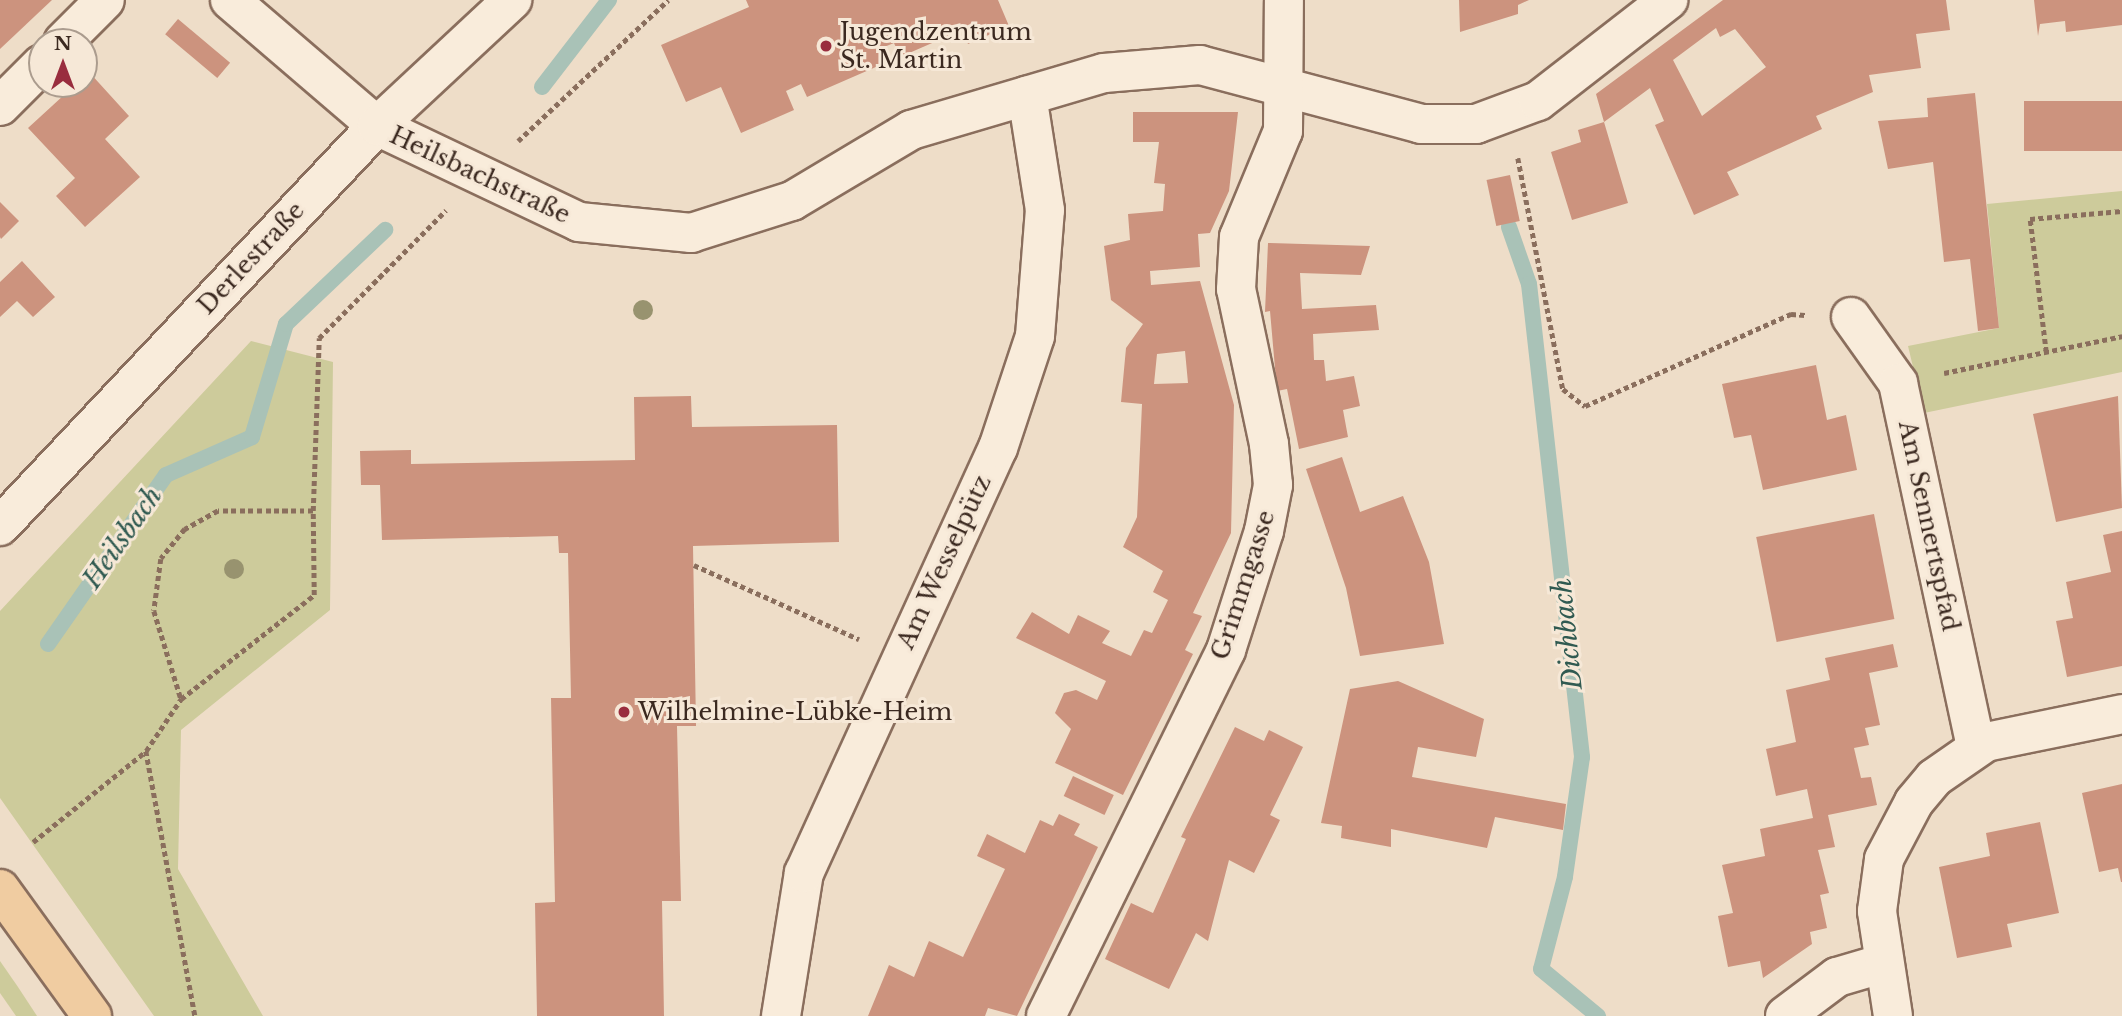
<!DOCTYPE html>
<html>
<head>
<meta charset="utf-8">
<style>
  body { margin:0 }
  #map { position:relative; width:2122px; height:1016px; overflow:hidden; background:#eeddc8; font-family:"Libre Baskerville",serif }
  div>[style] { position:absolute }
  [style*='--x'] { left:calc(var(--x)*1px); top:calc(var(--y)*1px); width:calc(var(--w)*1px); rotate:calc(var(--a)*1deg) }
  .green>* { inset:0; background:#cdcb9b }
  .stream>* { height:16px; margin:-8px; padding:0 8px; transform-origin:8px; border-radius:8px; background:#a9c2b7 }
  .building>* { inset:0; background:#cc937e; transform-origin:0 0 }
  .path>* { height:4.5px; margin-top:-2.25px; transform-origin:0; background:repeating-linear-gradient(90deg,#8a6e5d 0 5px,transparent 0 8.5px) }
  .roads { filter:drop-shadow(2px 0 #8a6e5d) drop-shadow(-2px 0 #8a6e5d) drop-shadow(0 2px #8a6e5d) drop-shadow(0 -2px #8a6e5d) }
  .minor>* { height:38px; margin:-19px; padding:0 19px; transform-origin:19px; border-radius:19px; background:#f9ecdb }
  .major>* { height:38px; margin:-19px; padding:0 19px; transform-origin:19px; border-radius:19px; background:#f0cca1 }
  .trees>* { width:20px; height:20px; margin:-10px; border-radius:50%; background:#98936f }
  .dots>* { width:19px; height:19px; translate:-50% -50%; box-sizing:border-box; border:4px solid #f6e8d7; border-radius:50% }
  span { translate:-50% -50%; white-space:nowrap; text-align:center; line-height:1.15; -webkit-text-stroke:6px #f6e8d7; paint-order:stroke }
  .poi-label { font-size:24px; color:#3b2920 }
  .left { translate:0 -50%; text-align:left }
  .street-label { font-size:24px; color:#3b2920 }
  .water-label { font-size:26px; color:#305a51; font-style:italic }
  .north { position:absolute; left:28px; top:28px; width:70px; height:70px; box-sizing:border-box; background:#f6e8d7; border:2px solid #ab9c8e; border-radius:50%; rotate:0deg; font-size:19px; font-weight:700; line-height:28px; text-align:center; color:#3b2920 }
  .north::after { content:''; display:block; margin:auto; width:24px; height:32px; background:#992d3e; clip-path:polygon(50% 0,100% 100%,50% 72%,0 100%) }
</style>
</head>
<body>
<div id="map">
  <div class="green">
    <i style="clip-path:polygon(2122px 191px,2122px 372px,1924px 413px,1908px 346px,1999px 328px,1987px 204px)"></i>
    <i style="clip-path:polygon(251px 341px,333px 362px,330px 610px,181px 730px,178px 869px,263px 1016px,154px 1016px,0 798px,0 611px)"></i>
    <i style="clip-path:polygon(0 961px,18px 987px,37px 1016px,16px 1016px,0 993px)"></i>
  </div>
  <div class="stream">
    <i style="--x:542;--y:87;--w:110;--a:-52.4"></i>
    <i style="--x:1509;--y:227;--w:60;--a:70.7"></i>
    <i style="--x:1529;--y:284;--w:476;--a:83.6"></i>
    <i style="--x:1582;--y:757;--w:121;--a:98.1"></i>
    <i style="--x:1565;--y:877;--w:95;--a:104.6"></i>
    <i style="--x:1541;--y:969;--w:74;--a:39.5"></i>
    <i style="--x:48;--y:644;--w:206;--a:-55.1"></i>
    <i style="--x:166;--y:475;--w:94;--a:-23.8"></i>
    <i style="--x:252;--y:437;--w:118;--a:-73.3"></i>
    <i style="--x:286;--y:324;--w:137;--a:-43.5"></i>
  </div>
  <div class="building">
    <i style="clip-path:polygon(0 0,52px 0,0 49px)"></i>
    <i style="clip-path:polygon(746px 0,998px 0,1009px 26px,968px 44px,962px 30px,900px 57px,894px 43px,879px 49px,885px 63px,807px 97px,801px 84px,786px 91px,794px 110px,741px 133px,721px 87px,686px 102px,661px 45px,749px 7px)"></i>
    <i style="clip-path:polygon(1459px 0,1529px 0,1518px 5px,1518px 14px,1460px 32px)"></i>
    <i style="clip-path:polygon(evenodd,1723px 0,1946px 0,1950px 30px,1916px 34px,1921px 68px,1869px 75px,1873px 92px,1816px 116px,1822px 129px,1727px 172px,1739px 195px,1694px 215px,1655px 125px,1664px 121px,1650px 88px,1604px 122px,1596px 94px,1723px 0,1716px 28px,1720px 37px,1735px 29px,1766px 67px,1702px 116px,1673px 60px,1716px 28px)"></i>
    <i style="clip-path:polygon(2034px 0,2122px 0,2122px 25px,2066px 32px,2065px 21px,2040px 24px,2038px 36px)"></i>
    <i style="left:178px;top:19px;width:68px;height:20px;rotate:40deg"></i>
    <i style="clip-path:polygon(89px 72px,129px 116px,105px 139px,140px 177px,85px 227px,56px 196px,75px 178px,28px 128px,76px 84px,84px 84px)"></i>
    <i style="clip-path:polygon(1975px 93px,1999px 328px,1978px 331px,1970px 259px,1944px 262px,1933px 162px,1888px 169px,1878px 121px,1928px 117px,1927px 98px)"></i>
    <i style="left:2122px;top:101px;width:50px;height:98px;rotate:90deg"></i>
    <i style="clip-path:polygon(evenodd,1133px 112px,1238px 112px,1229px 191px,1210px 233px,1198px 234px,1200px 267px,1150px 271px,1151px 285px,1200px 281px,1234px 405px,1231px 533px,1193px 613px,1202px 616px,1185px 650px,1193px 654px,1123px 795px,1055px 763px,1071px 729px,1055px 713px,1064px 693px,1076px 690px,1097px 700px,1106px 681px,1016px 638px,1032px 612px,1069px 634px,1078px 615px,1110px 631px,1102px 643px,1131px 656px,1144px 630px,1152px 633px,1168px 600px,1153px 592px,1163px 571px,1123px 547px,1137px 517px,1142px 404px,1121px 402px,1126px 348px,1143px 324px,1111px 300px,1104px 246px,1130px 240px,1128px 214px,1163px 211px,1165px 184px,1154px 183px,1159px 142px,1133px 142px,1133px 112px,1185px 351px,1188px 383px,1154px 384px,1157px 354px,1185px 351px)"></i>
    <i style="clip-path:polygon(1604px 122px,1628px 203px,1572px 220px,1551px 152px,1581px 142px,1578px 130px)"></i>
    <i style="left:1510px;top:175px;width:47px;height:24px;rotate:78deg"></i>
    <i style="clip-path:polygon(0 202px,19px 221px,1px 239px,0 237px)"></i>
    <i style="clip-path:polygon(1268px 243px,1370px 246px,1361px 275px,1300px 273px,1302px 309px,1376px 305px,1379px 330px,1313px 334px,1314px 360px,1324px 360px,1326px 381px,1354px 376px,1360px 406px,1343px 410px,1348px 437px,1299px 449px,1287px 389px,1277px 391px,1270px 311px,1265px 312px)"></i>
    <i style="clip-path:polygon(22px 261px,55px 297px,33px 317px,17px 301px,0 317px,0 282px)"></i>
    <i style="clip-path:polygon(1816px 365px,1827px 420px,1846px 415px,1857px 470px,1763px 490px,1751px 435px,1734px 438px,1722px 384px)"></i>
    <i style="clip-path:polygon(691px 396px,692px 427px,837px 425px,839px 542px,693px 546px,696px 726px,677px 726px,681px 901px,662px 901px,664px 1016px,537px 1016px,535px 903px,555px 902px,551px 698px,571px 698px,568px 553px,559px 553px,558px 536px,382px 540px,380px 485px,361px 485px,360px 451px,411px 450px,411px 464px,635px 460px,634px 397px)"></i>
    <i style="clip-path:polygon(2118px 396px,2122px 508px,2056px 522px,2033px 414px)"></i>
    <i style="clip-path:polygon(1342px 457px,1360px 512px,1403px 496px,1429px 562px,1444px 644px,1360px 656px,1346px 588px,1306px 469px)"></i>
    <i style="left:1874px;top:514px;width:107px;height:120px;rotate:79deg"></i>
    <i style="clip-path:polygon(2122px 531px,2122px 666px,2067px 677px,2056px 621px,2073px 618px,2066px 582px,2111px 572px,2103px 535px)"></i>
    <i style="clip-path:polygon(1893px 644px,1898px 667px,1869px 673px,1880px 725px,1865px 728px,1869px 745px,1854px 748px,1861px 778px,1871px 777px,1877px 805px,1828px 815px,1835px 847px,1818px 850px,1829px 893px,1820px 895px,1827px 928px,1810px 932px,1812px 944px,1763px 978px,1760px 961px,1728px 967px,1718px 916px,1733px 913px,1722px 865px,1765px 856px,1760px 829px,1813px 818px,1807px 789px,1776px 796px,1766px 749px,1796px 742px,1786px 690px,1830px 680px,1825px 658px)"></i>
    <i style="clip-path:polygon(1398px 681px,1484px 719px,1476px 757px,1418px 747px,1412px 777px,1566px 804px,1563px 830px,1495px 817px,1487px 848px,1391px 829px,1391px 847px,1341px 838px,1342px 826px,1321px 823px,1350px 689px)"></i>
    <i style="clip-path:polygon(1235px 727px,1264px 741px,1269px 730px,1303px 747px,1270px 815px,1280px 820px,1254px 873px,1229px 860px,1208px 941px,1196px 933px,1169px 989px,1105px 959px,1131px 903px,1153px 913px,1186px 839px,1181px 837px)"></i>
    <i style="left:1073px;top:776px;width:45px;height:22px;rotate:25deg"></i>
    <i style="clip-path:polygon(2122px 784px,2122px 882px,2121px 882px,2118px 868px,2099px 872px,2082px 793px)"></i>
    <i style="clip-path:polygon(1059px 814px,1080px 824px,1074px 835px,1098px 847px,1017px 1016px,988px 1008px,985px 1016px,868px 1016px,889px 965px,914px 977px,929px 941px,963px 957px,1005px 869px,977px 856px,987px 834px,1025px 853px,1040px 820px,1053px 826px)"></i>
    <i style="clip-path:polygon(2040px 822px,2059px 913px,2007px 924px,2012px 947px,1957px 958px,1939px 867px,1990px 856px,1986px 833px)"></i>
  </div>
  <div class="path">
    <i style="--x:518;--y:141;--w:206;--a:-43.2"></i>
    <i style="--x:1518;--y:158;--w:235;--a:79"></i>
    <i style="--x:1563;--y:389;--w:28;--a:38"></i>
    <i style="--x:1585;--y:406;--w:226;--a:-24.1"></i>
    <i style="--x:1791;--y:314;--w:14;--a:4"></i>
    <i style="--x:2046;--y:352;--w:134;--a:-96.9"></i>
    <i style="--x:2030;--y:219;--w:92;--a:-5"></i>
    <i style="--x:1944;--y:373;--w:182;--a:-11.7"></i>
    <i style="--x:313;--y:511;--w:173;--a:-88"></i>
    <i style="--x:319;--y:338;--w:180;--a:-45.2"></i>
    <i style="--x:694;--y:565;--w:181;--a:24.2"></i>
    <i style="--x:146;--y:751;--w:269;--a:79.5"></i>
    <i style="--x:33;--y:842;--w:145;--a:-38.8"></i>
    <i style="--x:146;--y:751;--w:63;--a:-56.1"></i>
    <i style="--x:181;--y:699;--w:169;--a:-38"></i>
    <i style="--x:314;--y:595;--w:84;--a:-90.7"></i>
    <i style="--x:313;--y:511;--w:95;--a:180"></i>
    <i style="--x:218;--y:511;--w:38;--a:151"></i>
    <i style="--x:185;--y:529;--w:38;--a:129"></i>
    <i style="--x:161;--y:559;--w:52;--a:97.7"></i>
    <i style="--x:154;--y:611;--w:92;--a:72.9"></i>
  </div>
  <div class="roads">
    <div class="minor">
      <i style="--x:230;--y:0;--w:194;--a:40.6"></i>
      <i style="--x:377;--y:126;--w:224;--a:25.4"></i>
      <i style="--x:579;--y:222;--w:113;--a:5.6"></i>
      <i style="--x:691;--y:233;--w:106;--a:-17.6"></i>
      <i style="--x:792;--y:201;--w:139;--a:-30.8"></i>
      <i style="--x:911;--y:130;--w:201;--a:-16.5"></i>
      <i style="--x:1104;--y:73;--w:96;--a:-4.8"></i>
      <i style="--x:1200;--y:65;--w:229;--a:14.9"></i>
      <i style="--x:1421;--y:124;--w:55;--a:0"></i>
      <i style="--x:1476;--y:124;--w:66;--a:-20.4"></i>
      <i style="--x:1538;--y:101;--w:165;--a:-37.8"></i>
      <i style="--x:63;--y:42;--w:59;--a:-45"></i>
      <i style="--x:0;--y:106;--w:59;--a:-45"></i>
      <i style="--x:1851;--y:317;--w:81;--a:54.5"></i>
      <i style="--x:1898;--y:383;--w:373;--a:77.9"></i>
      <i style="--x:0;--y:526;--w:550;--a:-46.7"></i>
      <i style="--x:377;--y:126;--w:185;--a:-43"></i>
      <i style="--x:781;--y:1016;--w:145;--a:-80.9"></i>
      <i style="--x:804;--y:873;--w:467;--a:-65.5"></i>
      <i style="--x:998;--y:448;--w:118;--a:-71.7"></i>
      <i style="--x:1035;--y:336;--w:126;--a:-85.5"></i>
      <i style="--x:1045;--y:210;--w:116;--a:-98.9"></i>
      <i style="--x:1046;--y:1016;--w:408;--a:-63.8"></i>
      <i style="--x:1226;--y:650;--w:125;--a:-72.3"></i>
      <i style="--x:1264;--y:531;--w:47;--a:-78.9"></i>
      <i style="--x:1273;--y:485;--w:41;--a:-95.6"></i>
      <i style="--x:1269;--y:444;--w:158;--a:-102"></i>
      <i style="--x:1236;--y:289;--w:52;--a:-86.7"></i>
      <i style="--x:1239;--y:237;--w:115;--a:-67.5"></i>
      <i style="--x:1283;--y:131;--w:131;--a:-89.6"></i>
      <i style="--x:1785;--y:1016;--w:65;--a:-36.9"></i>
      <i style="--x:1837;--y:977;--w:46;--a:-16.5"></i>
      <i style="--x:1893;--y:1016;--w:106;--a:-98.7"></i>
      <i style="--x:1877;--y:911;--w:52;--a:-82.3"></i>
      <i style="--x:1884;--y:859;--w:64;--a:-62.2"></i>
      <i style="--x:1914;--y:802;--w:31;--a:-50"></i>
      <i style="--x:1934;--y:778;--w:63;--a:-34.7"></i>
      <i style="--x:1986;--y:742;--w:139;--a:-11.6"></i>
    </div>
    <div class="major">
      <i style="--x:0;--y:889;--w:157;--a:54.1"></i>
    </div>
  </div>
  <div class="trees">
    <i style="left:643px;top:310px"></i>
    <i style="left:234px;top:569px"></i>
  </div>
  <div class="dots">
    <i style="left:826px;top:46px;background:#992d3e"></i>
    <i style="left:624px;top:712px;background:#992d3e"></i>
  </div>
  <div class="poi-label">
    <span class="left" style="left:840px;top:46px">Jugendzentrum<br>St. Martin</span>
    <span class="left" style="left:638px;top:712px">Wilhelmine-Lübke-Heim</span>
  </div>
  <div class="street-label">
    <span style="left:480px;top:175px;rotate:25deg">Heilsbachstraße</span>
    <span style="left:251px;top:258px;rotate:-47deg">Derlestraße</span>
    <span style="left:1929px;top:526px;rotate:78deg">Am Sennertspfad</span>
    <span style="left:944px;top:562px;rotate:-65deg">Am Wesselpütz</span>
    <span style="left:1243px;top:585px;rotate:-72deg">Grimmgasse</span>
  </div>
  <div class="water-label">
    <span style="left:123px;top:538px;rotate:-55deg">Heilsbach</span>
    <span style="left:1568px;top:634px;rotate:-96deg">Dichbach</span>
  </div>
  <div class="north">N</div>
</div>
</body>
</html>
